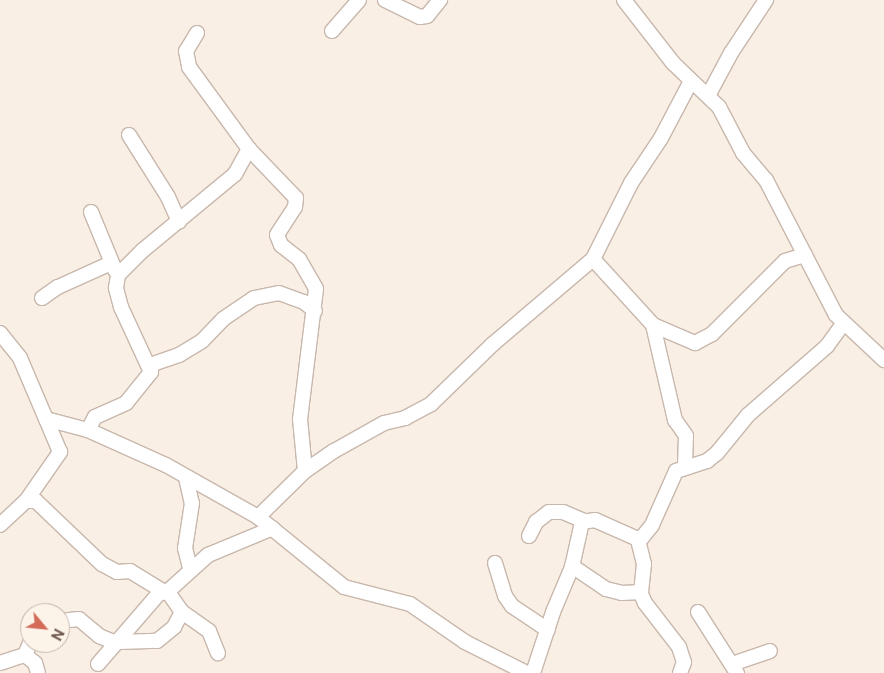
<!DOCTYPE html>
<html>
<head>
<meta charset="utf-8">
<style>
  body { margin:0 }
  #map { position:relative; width:884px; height:673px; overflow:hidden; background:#f9efe4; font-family:"Public Sans",sans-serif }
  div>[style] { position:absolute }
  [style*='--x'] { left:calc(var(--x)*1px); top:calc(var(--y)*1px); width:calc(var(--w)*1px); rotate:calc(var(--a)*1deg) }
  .roads { filter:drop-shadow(1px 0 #c8b7ac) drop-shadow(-1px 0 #c8b7ac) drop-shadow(0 1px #c8b7ac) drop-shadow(0 -1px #c8b7ac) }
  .street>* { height:14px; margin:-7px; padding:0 7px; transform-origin:7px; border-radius:7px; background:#fff }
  span { translate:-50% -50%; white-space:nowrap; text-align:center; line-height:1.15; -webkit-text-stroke:4px #fcf3e9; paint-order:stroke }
  .north { position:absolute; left:20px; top:603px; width:50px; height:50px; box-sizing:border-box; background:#fcf3e9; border:1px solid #c3b4ab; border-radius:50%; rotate:118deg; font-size:14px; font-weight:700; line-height:20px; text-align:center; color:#6e564d }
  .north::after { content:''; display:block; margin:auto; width:18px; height:22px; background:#d46a58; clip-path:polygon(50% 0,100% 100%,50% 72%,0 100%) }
</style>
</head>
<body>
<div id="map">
  <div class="roads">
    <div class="street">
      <i style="--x:385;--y:0;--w:39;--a:26"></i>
      <i style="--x:420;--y:17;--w:7;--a:-8"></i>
      <i style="--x:427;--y:16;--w:21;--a:-51"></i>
      <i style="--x:624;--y:0;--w:80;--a:52.1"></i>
      <i style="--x:673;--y:63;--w:64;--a:43.7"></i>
      <i style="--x:719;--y:107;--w:52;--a:62.4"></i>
      <i style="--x:743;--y:153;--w:35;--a:50"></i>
      <i style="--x:766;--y:180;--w:152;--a:62.6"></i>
      <i style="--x:836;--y:315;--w:66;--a:43.2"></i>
      <i style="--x:332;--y:31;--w:41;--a:-48.9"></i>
      <i style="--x:197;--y:33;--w:21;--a:121"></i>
      <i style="--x:186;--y:51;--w:16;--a:79"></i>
      <i style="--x:189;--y:67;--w:102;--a:53.8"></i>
      <i style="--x:249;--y:149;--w:68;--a:46.2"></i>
      <i style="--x:296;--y:198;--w:9;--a:96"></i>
      <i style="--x:295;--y:207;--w:33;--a:123"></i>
      <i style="--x:277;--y:235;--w:11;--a:68"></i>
      <i style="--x:281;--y:245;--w:23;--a:38"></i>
      <i style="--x:299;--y:259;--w:34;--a:60"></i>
      <i style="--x:316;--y:289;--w:131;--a:97"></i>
      <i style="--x:300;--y:419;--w:52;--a:84.5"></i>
      <i style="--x:709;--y:94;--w:47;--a:-61.8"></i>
      <i style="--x:731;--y:53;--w:64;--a:-56.6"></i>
      <i style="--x:129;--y:135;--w:73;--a:57.8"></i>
      <i style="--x:168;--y:197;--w:27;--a:66"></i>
      <i style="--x:91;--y:212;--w:63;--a:67.5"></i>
      <i style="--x:593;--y:259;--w:89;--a:47.7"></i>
      <i style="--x:653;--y:325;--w:46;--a:23.2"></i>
      <i style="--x:695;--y:343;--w:19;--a:-28"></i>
      <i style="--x:712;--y:334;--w:103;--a:-45"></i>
      <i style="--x:785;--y:261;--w:21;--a:-17"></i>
      <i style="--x:42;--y:298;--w:19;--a:-35"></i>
      <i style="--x:58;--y:287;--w:58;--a:-24.4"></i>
      <i style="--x:653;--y:325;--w:98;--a:77"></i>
      <i style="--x:675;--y:420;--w:19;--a:55"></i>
      <i style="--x:686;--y:436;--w:30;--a:92"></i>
      <i style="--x:0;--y:333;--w:32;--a:51"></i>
      <i style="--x:20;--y:358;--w:66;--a:66.9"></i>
      <i style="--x:46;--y:419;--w:43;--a:14.7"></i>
      <i style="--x:88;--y:430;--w:85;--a:24.2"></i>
      <i style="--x:166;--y:465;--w:106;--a:29.5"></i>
      <i style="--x:258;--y:517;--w:111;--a:39.1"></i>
      <i style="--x:344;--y:587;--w:68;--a:14.4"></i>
      <i style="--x:410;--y:604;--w:67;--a:34.6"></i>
      <i style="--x:465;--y:642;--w:69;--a:26.6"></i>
      <i style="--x:150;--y:365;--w:31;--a:-19"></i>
      <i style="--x:179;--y:355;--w:27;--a:-31"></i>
      <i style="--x:202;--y:341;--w:30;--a:-46"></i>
      <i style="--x:223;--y:319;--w:37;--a:-34"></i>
      <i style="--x:254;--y:298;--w:25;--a:-11"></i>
      <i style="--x:279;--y:293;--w:27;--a:20"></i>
      <i style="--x:304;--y:302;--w:14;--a:39"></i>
      <i style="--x:88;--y:430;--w:15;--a:-62"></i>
      <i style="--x:95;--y:417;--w:34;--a:-24"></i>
      <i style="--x:126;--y:403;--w:40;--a:-51"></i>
      <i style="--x:151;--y:372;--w:72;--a:-114.8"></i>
      <i style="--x:121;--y:307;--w:20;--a:-105"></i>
      <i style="--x:116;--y:288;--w:13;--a:-81"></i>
      <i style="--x:118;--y:275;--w:34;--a:-45"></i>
      <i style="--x:142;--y:251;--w:121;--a:-39.6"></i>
      <i style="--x:235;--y:174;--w:29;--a:-61"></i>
      <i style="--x:186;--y:478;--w:26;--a:77"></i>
      <i style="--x:192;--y:503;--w:46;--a:98.8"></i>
      <i style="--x:185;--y:548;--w:21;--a:76"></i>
      <i style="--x:26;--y:501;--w:60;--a:-55.2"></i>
      <i style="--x:60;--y:452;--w:36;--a:-113"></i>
      <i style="--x:258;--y:517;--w:66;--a:-44.4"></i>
      <i style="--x:305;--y:471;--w:35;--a:-35"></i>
      <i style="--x:334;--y:451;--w:57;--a:-29.2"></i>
      <i style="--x:384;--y:423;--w:22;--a:-13"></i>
      <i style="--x:405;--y:418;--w:30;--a:-28"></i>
      <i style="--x:431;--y:404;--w:86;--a:-44.1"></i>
      <i style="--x:493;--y:344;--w:131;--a:-40.4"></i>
      <i style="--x:593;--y:259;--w:85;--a:-63.4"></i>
      <i style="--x:631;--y:183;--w:54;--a:-56.3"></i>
      <i style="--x:661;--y:138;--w:64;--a:-62.2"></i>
      <i style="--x:0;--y:525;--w:35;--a:-43"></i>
      <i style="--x:26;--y:501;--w:10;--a:0"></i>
      <i style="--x:36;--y:501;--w:91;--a:43.7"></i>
      <i style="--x:102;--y:564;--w:17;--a:28"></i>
      <i style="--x:117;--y:572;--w:13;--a:-4"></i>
      <i style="--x:130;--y:571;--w:42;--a:31.4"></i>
      <i style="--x:166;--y:593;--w:57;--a:-42.1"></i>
      <i style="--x:208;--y:555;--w:70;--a:-22.6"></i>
      <i style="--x:529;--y:536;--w:16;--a:-63"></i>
      <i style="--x:536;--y:522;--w:16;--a:-38"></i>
      <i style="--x:549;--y:512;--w:14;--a:0"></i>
      <i style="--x:563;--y:512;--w:23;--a:23"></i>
      <i style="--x:638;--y:540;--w:25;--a:76"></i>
      <i style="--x:644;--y:564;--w:30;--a:96"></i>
      <i style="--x:641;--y:594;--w:10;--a:66"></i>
      <i style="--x:645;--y:603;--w:56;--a:52.3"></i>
      <i style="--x:679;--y:647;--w:16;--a:72"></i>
      <i style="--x:684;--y:662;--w:12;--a:110"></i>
      <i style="--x:495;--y:563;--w:34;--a:73"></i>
      <i style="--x:505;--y:596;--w:12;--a:55"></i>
      <i style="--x:512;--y:606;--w:43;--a:33.7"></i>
      <i style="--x:572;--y:566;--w:41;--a:34.1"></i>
      <i style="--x:606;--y:589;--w:16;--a:14"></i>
      <i style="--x:622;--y:593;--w:19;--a:-3"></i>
      <i style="--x:168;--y:592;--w:24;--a:55"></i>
      <i style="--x:182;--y:612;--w:33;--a:35"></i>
      <i style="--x:209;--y:631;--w:24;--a:68"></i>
      <i style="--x:698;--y:612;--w:72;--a:57.4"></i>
      <i style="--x:60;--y:621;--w:19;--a:-6"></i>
      <i style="--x:79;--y:619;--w:26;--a:40"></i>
      <i style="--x:99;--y:636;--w:18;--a:22"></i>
      <i style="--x:119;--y:642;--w:38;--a:-2"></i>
      <i style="--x:157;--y:641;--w:22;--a:-39"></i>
      <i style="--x:174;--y:627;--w:17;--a:-62"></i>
      <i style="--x:25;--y:655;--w:13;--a:39"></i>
      <i style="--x:35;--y:663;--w:10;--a:73"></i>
      <i style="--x:0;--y:663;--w:26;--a:-18"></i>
      <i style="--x:25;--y:655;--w:13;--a:-67"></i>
      <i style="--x:98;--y:664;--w:96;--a:-49.2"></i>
      <i style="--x:732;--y:664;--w:40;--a:-18.9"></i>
      <i style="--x:533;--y:673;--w:64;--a:-71.8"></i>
      <i style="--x:553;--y:612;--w:49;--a:-67.1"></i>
      <i style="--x:572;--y:567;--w:46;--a:-77.5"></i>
      <i style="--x:582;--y:522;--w:13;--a:-9"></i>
      <i style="--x:595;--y:520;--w:49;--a:24"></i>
      <i style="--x:640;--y:540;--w:19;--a:-51"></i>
      <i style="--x:652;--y:525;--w:59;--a:-66"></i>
      <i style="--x:676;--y:471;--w:33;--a:-18"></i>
      <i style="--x:707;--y:461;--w:13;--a:-39"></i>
      <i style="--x:717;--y:453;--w:49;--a:-50.8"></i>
      <i style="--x:748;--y:415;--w:105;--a:-41.1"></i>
      <i style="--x:827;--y:346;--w:27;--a:-54"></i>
    </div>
  </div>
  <div class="north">N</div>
</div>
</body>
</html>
